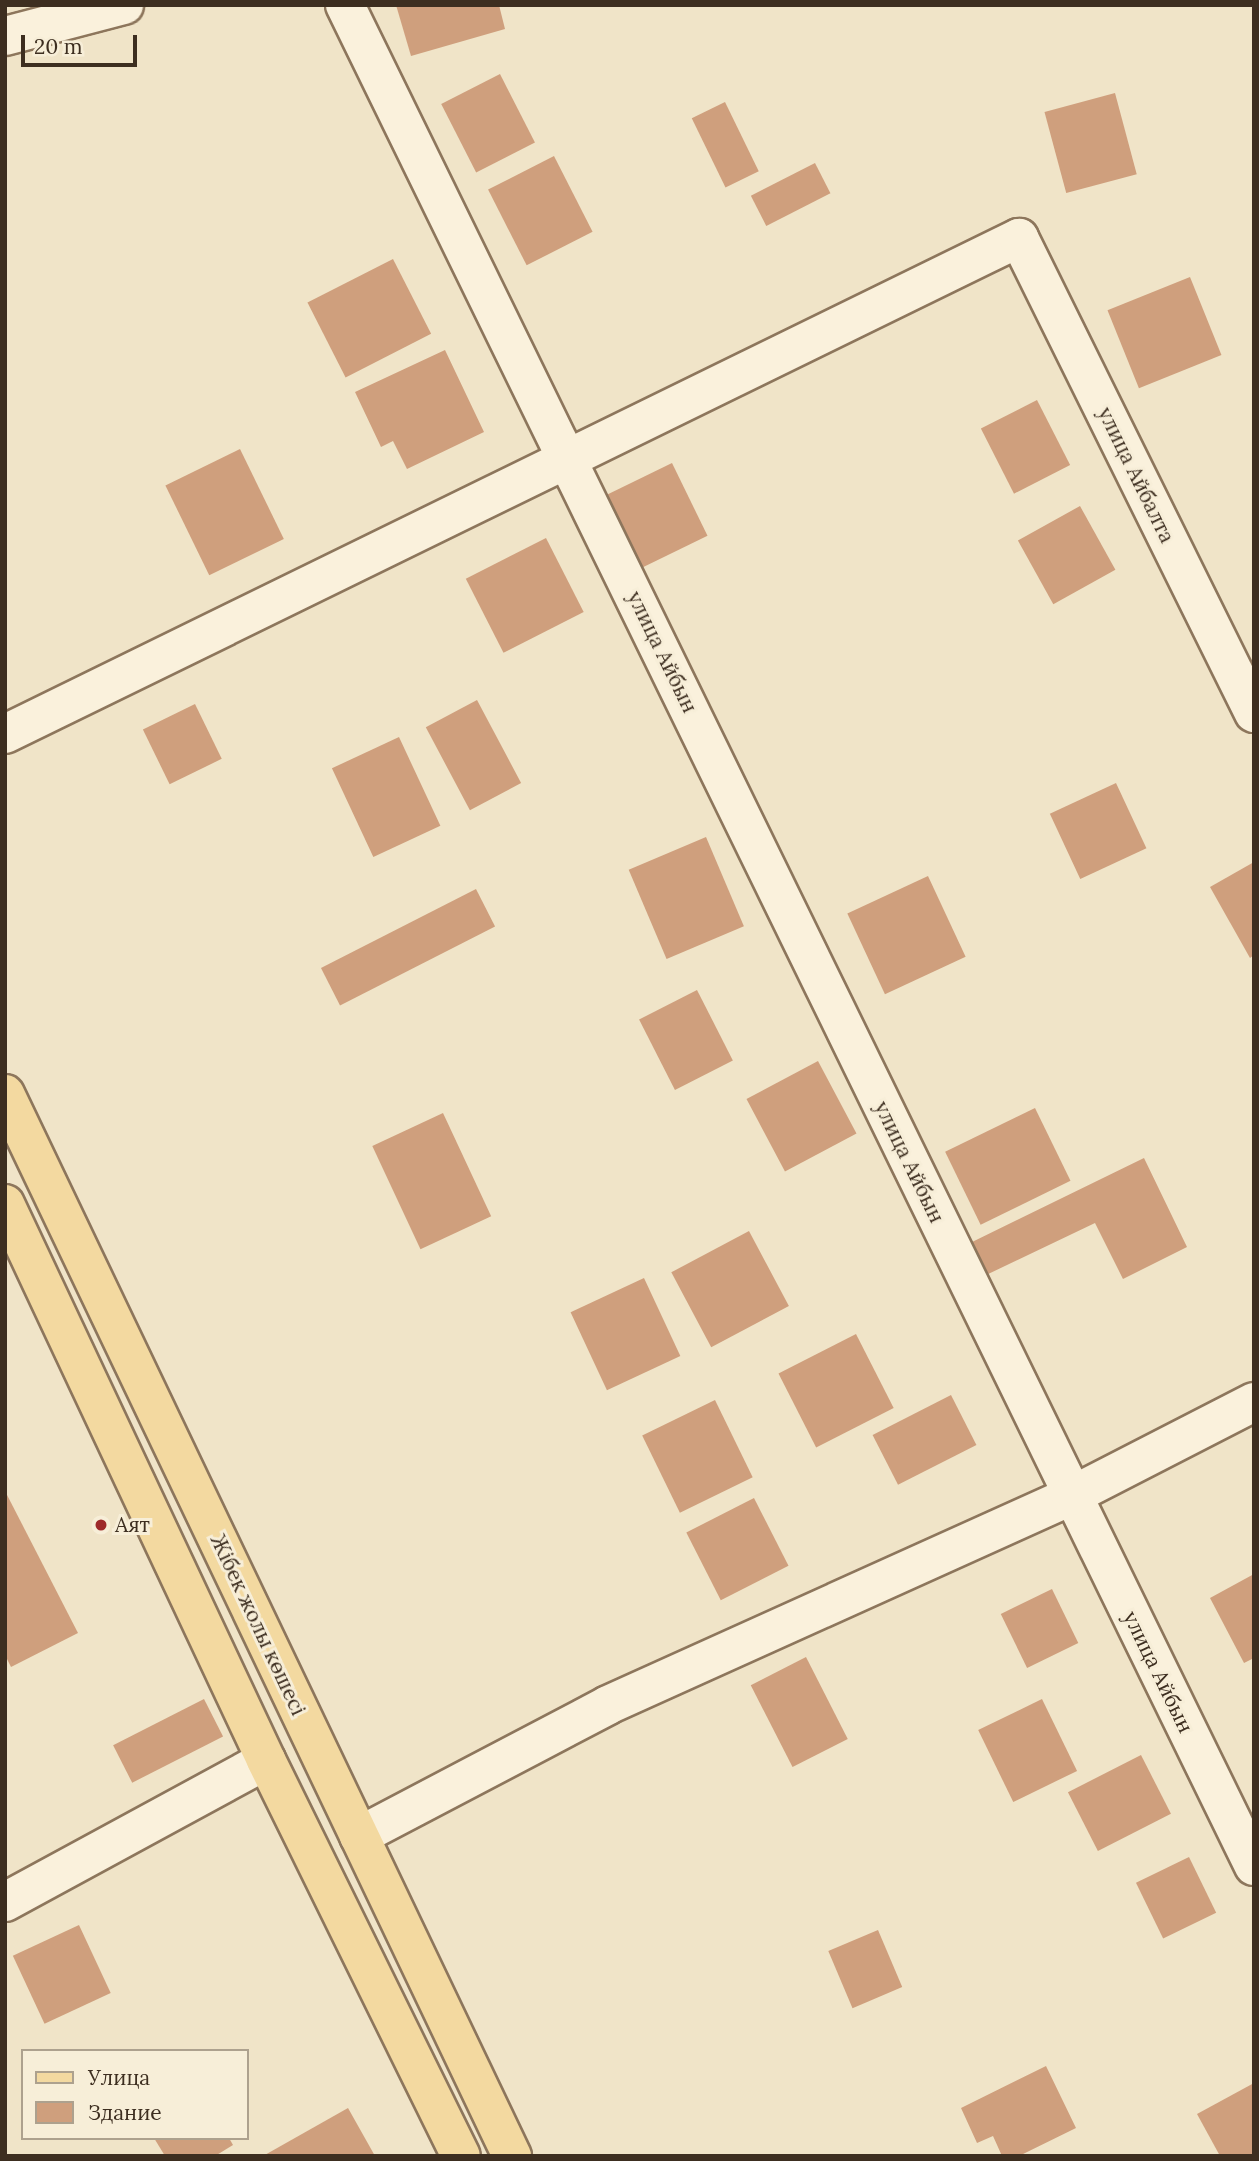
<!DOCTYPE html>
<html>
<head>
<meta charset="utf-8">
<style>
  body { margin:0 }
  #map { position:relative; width:1259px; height:2161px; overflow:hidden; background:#f0e4c8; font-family:Lora,serif }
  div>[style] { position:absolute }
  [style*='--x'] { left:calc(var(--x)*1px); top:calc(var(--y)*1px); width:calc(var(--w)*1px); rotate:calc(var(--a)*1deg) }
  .building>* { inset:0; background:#cf9f7d; transform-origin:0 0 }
  .roads { filter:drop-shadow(2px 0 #8d765c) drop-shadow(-2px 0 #8d765c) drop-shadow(0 2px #8d765c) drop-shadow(0 -2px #8d765c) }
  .minor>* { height:38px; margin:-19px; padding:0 19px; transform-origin:19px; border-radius:19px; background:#faf1dc }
  .primary>* { height:38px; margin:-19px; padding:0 19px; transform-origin:19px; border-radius:19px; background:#f3d9a0 }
  .dots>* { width:19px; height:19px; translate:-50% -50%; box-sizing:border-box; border:4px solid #f7eed8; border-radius:50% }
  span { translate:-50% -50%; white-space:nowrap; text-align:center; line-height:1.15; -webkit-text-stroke:6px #f7eed8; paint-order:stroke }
  .street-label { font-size:21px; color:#3d2e20 }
  .poi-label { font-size:21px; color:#3d2e20 }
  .left { translate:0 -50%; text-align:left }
  .frame { position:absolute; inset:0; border:7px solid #3d2e20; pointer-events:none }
  .legend { position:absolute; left:21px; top:2049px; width:228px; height:91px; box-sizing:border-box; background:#f7eed8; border:2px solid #ada18e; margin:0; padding:9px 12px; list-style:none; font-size:21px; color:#3d2e20 }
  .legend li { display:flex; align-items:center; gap:14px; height:35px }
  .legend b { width:35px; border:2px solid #ada18e }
  .scale { position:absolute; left:21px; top:35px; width:116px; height:32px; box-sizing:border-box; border:4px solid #3d2e20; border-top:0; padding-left:9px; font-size:21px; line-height:24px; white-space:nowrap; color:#3d2e20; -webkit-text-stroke:5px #f7eed8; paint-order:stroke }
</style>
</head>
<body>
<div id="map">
  <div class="building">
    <i style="clip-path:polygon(396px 5px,499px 5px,505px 29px,411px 56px)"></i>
    <i style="left:500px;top:74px;width:77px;height:66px;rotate:63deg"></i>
    <i style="left:1115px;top:93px;width:84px;height:73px;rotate:75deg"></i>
    <i style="left:725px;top:102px;width:77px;height:37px;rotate:64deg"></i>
    <i style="left:554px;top:156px;width:85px;height:74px;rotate:63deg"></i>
    <i style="left:815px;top:163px;width:34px;height:72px;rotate:63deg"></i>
    <i style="left:393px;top:259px;width:84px;height:96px;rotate:63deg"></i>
    <i style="left:1190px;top:277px;width:84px;height:89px;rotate:68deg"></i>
    <i style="clip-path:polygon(445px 350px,484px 432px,407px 469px,393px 441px,381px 447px,355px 392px)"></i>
    <i style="left:1037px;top:400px;width:73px;height:63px;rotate:63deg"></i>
    <i style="left:240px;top:449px;width:100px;height:83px;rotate:64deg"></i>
    <i style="left:672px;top:463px;width:81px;height:77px;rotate:64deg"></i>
    <i style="left:1080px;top:506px;width:73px;height:71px;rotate:61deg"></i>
    <i style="left:546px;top:538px;width:83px;height:90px;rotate:63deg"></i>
    <i style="left:477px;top:700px;width:94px;height:58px;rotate:62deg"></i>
    <i style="left:195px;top:704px;width:61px;height:58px;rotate:64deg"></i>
    <i style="left:399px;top:737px;width:98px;height:74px;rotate:65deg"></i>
    <i style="left:1116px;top:783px;width:72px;height:73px;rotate:65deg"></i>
    <i style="left:706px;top:837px;width:97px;height:84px;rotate:67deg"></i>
    <i style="clip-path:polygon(1254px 862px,1254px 955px,1250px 958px,1210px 887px)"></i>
    <i style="left:928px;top:876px;width:89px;height:89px;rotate:65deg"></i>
    <i style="left:476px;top:889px;width:42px;height:174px;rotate:63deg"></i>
    <i style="left:697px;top:990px;width:79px;height:65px;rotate:63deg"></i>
    <i style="left:818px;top:1061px;width:82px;height:81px;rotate:62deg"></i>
    <i style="left:1035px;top:1108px;width:81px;height:100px;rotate:64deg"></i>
    <i style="left:443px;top:1113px;width:114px;height:78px;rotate:65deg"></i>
    <i style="clip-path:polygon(1144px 1158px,1187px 1247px,1123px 1279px,1095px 1223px,984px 1276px,968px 1244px)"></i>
    <i style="left:749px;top:1231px;width:85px;height:88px;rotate:62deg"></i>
    <i style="left:644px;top:1278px;width:86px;height:81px;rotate:65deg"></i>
    <i style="left:856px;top:1334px;width:83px;height:87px;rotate:63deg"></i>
    <i style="left:951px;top:1395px;width:56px;height:88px;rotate:63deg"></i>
    <i style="left:715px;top:1400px;width:86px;height:81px;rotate:64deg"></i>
    <i style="clip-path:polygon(5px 1491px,78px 1633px,11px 1667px,5px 1655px)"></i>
    <i style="left:754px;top:1498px;width:76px;height:76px;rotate:63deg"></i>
    <i style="clip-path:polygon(1254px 1574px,1254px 1658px,1244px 1663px,1210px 1598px)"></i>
    <i style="left:1052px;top:1589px;width:60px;height:57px;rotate:64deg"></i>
    <i style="left:806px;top:1657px;width:92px;height:62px;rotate:63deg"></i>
    <i style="left:204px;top:1699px;width:42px;height:102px;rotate:63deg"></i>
    <i style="left:1042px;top:1699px;width:80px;height:71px;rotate:64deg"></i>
    <i style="left:1141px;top:1755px;width:66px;height:82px;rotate:63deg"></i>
    <i style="left:1189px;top:1857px;width:62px;height:59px;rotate:64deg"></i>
    <i style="left:79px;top:1925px;width:75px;height:73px;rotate:65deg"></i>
    <i style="left:878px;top:1930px;width:62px;height:54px;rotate:67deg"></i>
    <i style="clip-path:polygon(1046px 2066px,1076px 2128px,1019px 2156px,1002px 2156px,993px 2136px,977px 2143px,961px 2108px)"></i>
    <i style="clip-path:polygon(1254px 2083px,1254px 2156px,1220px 2156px,1197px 2114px)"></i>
    <i style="clip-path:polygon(348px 2108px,375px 2156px,263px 2156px)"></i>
    <i style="clip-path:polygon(154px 2138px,229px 2138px,233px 2145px,215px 2156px,165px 2156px)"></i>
  </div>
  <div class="roads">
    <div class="minor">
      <i style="--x:345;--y:5;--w:2071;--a:63.97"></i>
      <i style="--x:5;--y:36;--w:123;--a:-14.6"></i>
      <i style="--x:5;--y:734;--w:1129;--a:-26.07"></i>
      <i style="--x:1019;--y:238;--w:530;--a:63.68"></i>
      <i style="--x:359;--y:1836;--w:281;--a:-27.7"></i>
      <i style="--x:608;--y:1705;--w:508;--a:-24.29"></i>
      <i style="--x:1071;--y:1496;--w:206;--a:-27.2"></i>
      <i style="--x:5;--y:1902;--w:297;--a:-28.5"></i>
    </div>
    <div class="primary">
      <i style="--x:5;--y:1094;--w:1177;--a:64.48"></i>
      <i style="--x:5;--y:1204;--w:614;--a:64.85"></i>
      <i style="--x:266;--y:1760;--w:441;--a:63.8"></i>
    </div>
  </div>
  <div class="dots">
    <i style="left:101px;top:1525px;background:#9e2a2b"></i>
  </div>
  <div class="street-label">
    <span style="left:1136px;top:475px;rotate:64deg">улица Айбалта</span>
    <span style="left:662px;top:652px;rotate:64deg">улица Айбын</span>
    <span style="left:909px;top:1162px;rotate:64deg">улица Айбын</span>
    <span style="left:258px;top:1625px;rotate:65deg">Жібек жолы көшесі</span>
    <span style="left:1158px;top:1672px;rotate:64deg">улица Айбын</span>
  </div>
  <div class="poi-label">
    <span class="left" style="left:115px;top:1525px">Аят</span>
  </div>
  <div class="frame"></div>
  <ul class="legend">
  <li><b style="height:9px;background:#f3d9a0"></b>Улица</li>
  <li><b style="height:19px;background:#cf9f7d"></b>Здание</li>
  </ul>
  <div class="scale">20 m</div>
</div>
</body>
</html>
